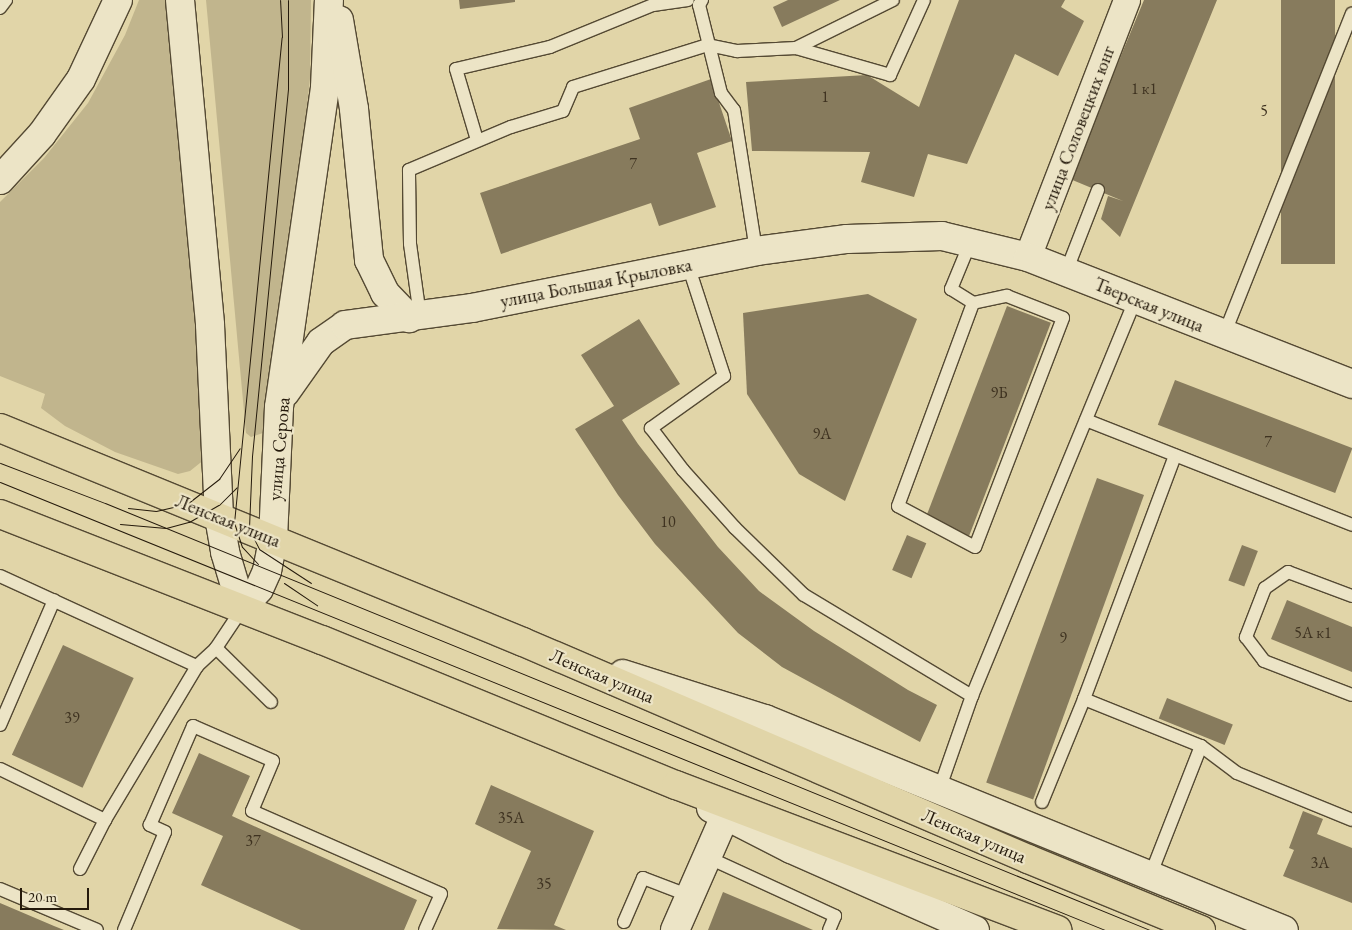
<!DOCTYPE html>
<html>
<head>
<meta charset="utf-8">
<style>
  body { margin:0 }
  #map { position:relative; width:1352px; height:930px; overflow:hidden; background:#e1d5a8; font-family:"EB Garamond",serif }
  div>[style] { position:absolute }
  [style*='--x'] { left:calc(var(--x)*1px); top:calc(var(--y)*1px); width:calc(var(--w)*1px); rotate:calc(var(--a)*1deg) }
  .green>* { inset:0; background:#c1b58d }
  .building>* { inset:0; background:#877b5d; transform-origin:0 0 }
  .roads { filter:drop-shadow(1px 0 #544933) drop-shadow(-1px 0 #544933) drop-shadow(0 1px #544933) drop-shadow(0 -1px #544933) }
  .lane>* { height:12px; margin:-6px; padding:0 6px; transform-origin:6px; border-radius:6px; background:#ece4c6 }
  .street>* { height:26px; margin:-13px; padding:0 13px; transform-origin:13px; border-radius:13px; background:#ece4c6 }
  .secondary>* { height:28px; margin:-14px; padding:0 14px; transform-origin:14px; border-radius:14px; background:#ece4c6 }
  .primary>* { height:28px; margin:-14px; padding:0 14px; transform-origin:14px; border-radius:14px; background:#e1d5a8 }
  .tram>* { height:1px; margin:-0.5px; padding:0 0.5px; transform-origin:0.5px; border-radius:0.5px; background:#251a0c }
  span { translate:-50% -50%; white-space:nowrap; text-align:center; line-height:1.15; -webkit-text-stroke:4.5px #ece4c6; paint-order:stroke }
  .number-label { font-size:16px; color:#3e3220 }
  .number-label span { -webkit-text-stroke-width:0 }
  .street-label { font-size:19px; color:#251a0c }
  .scale { position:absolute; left:20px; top:888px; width:69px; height:22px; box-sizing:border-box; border:2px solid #251a0c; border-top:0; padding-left:6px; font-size:15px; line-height:18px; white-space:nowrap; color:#251a0c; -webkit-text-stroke:4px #ece4c6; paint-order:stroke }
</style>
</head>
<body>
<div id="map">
  <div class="green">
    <i style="clip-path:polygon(139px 0,169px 0,190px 215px,205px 459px,190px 471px,178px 474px,115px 452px,65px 426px,41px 408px,45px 394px,0 376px,0 202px,44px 158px,88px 103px,125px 35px)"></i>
    <i style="clip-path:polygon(206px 0,311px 0,310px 79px,271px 419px,263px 433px,251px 437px,246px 433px)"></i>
  </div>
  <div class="building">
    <i style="clip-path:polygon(459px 0,515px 0,515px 2px,460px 9px)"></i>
    <i style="clip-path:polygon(788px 0,840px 0,782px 27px,773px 7px)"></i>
    <i style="clip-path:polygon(959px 0,1065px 0,1061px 7px,1084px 21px,1058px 76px,1015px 54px,967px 164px,928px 154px,914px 197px,861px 182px,870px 152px,752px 151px,746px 82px,867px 75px,919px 107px)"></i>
    <i style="clip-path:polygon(1144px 0,1217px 0,1120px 237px,1101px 219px,1108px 196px,1123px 201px,1070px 179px)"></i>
    <i style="left:1281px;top:0;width:54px;height:264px"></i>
    <i style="clip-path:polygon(711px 79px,732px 141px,697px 153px,716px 207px,659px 226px,651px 203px,501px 254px,480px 193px,640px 139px,629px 108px)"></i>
    <i style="clip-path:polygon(868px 294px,917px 319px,845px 501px,799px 474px,747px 394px,743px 313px)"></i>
    <i style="left:1007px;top:306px;width:47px;height:228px;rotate:21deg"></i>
    <i style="clip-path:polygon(639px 319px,680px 384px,622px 420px,638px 444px,718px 547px,759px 591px,814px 631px,908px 690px,937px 705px,920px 742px,782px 667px,738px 633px,655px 544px,618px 495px,575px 429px,614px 406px,581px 355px)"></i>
    <i style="left:1175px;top:380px;width:190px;height:48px;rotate:21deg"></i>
    <i style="left:1097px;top:478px;width:50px;height:324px;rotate:20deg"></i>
    <i style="left:907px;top:535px;width:21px;height:38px;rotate:23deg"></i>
    <i style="left:1242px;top:545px;width:17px;height:38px;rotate:21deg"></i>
    <i style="clip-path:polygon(1287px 600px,1352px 627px,1352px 672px,1271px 639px)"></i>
    <i style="left:63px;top:645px;width:78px;height:121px;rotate:25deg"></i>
    <i style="left:1167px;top:698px;width:71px;height:22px;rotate:22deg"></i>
    <i style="clip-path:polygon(199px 753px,250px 776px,232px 816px,417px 900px,404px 930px,301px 930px,201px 885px,223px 836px,172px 813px)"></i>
    <i style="clip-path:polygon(491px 785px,594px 831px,554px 925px,566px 930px,497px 929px,531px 851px,475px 824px)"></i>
    <i style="clip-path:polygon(1303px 811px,1323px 819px,1317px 834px,1352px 848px,1352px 903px,1283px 876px,1294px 850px,1289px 848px)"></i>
    <i style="clip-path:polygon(723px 892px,797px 923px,813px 930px,708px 930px)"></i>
    <i style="clip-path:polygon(0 903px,54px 926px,64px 930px,0 930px)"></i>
  </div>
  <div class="roads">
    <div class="lane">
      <i style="--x:702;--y:0;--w:6;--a:121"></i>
      <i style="--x:699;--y:5;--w:91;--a:76"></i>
      <i style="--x:721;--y:93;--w:21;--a:53"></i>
      <i style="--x:734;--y:110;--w:143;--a:81.1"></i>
      <i style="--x:0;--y:8;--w:10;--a:-53"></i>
      <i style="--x:796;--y:48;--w:108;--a:-26.3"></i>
      <i style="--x:477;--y:140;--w:74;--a:-106.5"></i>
      <i style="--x:456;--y:69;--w:97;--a:-13.2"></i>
      <i style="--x:550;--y:47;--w:111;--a:-22.2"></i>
      <i style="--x:653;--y:5;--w:35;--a:-8"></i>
      <i style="--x:970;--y:243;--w:50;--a:112.4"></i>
      <i style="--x:951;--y:289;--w:26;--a:32"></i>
      <i style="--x:973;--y:303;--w:35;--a:-12"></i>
      <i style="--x:1007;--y:296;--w:60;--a:21.4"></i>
      <i style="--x:1063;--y:318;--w:245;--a:111"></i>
      <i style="--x:975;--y:547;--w:87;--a:-152"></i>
      <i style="--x:898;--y:506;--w:216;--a:-69.7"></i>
      <i style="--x:688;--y:265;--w:117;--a:72"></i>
      <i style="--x:724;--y:376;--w:90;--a:144.5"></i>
      <i style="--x:651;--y:428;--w:53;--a:52.7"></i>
      <i style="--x:683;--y:470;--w:78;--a:48.1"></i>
      <i style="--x:735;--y:528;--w:96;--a:44.2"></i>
      <i style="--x:804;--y:595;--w:196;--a:31"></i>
      <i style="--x:1066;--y:272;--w:88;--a:-68.7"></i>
      <i style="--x:420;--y:316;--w:73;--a:-97.9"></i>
      <i style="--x:410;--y:244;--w:74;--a:-90.8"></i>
      <i style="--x:409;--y:170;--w:111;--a:-22.9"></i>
      <i style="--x:511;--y:127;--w:54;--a:-17.1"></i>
      <i style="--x:563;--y:111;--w:26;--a:-67"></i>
      <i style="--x:573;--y:87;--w:141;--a:-17.3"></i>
      <i style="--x:708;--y:45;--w:30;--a:12"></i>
      <i style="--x:737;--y:51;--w:59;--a:-2.9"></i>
      <i style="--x:796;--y:48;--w:98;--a:16"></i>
      <i style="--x:890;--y:75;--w:82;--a:-65.6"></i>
      <i style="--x:1224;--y:335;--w:346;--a:-68.3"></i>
      <i style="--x:1086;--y:420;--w:286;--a:21.5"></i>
      <i style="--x:0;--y:576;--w:217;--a:24.6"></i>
      <i style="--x:1352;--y:596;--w:68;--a:-159.4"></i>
      <i style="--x:1288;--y:572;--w:28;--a:145"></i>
      <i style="--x:1265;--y:588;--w:53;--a:111.2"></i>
      <i style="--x:1246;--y:637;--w:30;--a:53"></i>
      <i style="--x:1264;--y:661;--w:94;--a:21.1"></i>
      <i style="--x:216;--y:648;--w:77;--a:44.5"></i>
      <i style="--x:1084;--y:699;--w:126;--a:21.9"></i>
      <i style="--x:1201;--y:746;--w:140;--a:111.4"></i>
      <i style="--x:0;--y:725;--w:136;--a:-66.6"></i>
      <i style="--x:1201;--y:746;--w:45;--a:36.9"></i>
      <i style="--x:1237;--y:773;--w:124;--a:22.2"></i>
      <i style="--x:0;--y:769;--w:117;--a:25.9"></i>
      <i style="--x:939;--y:790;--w:100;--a:-70.7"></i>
      <i style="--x:972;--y:696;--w:430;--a:-67.6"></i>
      <i style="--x:1042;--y:802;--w:111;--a:-67.8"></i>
      <i style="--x:1084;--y:699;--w:260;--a:-69.5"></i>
      <i style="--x:707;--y:857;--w:141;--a:24.7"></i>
      <i style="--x:835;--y:916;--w:15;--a:113"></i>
      <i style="--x:80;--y:869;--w:55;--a:-63"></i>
      <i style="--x:105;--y:820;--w:179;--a:-59.1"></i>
      <i style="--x:197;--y:666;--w:26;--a:-43"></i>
      <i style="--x:216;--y:648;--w:47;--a:-56.3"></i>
      <i style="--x:0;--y:889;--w:105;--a:22.9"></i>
      <i style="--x:624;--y:922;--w:48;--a:-66.6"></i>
      <i style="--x:643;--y:878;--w:50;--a:21"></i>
      <i style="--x:124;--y:930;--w:106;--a:-67.3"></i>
      <i style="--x:165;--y:832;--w:17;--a:-155"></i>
      <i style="--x:150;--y:825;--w:108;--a:-66.5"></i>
      <i style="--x:193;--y:726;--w:87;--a:23.6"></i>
      <i style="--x:273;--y:761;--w:54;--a:112.8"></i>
      <i style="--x:252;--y:811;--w:206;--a:23.7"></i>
      <i style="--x:441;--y:894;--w:39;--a:114"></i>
    </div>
    <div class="street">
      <i style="--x:1028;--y:257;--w:275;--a:-68.9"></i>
    </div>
    <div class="secondary">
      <i style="--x:180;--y:0;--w:326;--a:84.7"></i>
      <i style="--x:210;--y:325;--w:192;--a:87.3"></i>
      <i style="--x:219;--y:517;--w:36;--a:80"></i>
      <i style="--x:225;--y:552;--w:59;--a:73.4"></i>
      <i style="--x:242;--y:609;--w:26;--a:-50"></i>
      <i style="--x:259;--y:589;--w:20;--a:-66"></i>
      <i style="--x:267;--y:571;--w:33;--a:-79"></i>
      <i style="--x:273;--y:539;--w:132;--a:-87.4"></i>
      <i style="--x:279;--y:407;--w:323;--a:-81.8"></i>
      <i style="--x:325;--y:87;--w:87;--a:-87.4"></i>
      <i style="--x:339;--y:20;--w:90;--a:80.4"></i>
      <i style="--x:354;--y:109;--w:152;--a:84.3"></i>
      <i style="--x:369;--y:260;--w:37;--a:64"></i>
      <i style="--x:385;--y:293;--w:35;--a:46"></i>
      <i style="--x:0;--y:180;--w:62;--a:-47.6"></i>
      <i style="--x:42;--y:134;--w:67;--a:-54.7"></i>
      <i style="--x:81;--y:79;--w:87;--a:-64.9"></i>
      <i style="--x:285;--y:393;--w:62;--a:-54.8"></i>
      <i style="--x:321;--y:342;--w:29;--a:-35"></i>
      <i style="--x:345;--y:325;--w:128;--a:-7.6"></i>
      <i style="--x:472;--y:308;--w:290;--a:-11.3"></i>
      <i style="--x:756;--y:251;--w:92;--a:-7.5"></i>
      <i style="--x:847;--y:239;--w:95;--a:-1.8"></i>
      <i style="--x:942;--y:236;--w:89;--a:13.7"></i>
      <i style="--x:1028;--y:257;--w:348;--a:21.4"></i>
      <i style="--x:623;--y:674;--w:149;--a:17.6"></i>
      <i style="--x:765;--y:719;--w:560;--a:22.12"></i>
      <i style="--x:711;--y:808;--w:90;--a:27.1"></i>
      <i style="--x:791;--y:849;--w:201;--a:23.8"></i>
      <i style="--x:675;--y:930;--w:124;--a:-66.3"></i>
    </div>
    <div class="primary">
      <i style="--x:0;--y:428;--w:565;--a:22.25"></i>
      <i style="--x:523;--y:642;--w:550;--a:23.25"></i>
      <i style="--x:1028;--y:859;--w:187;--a:22.3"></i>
      <i style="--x:0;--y:514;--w:346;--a:21.4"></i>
      <i style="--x:322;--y:640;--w:383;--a:22.3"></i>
      <i style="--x:676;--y:785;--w:408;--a:20.8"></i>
    </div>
  </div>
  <div class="tram">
    <i style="--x:288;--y:0;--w:89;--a:90"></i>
    <i style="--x:288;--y:89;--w:369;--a:95.6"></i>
    <i style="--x:252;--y:456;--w:73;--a:92.4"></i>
    <i style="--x:249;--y:529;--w:22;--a:63"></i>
    <i style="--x:259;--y:549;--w:62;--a:33.2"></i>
    <i style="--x:0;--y:463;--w:112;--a:20.9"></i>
    <i style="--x:105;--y:503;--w:1129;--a:22.23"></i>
    <i style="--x:0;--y:482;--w:1192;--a:22.07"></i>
    <i style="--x:128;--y:508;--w:28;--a:6"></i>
    <i style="--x:156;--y:511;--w:32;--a:-13"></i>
    <i style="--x:187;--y:504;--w:41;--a:-38"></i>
    <i style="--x:219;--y:479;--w:37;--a:-56"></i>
    <i style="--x:120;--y:524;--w:46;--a:5"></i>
    <i style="--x:166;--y:528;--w:24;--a:-15"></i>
    <i style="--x:189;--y:522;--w:34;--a:-30"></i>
    <i style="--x:219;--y:505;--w:25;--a:-45"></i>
    <i style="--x:258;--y:564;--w:23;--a:-133"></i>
    <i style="--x:242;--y:547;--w:25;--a:-108"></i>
    <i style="--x:234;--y:523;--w:488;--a:-84.4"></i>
    <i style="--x:282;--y:37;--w:37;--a:-93"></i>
    <i style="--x:284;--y:583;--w:40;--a:34"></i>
  </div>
  <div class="number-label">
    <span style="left:1144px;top:89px">1 к1</span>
    <span style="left:825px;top:97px">1</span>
    <span style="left:1264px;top:111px">5</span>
    <span style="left:633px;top:164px">7</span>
    <span style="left:999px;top:393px">9Б</span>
    <span style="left:822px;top:434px">9А</span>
    <span style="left:1268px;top:442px">7</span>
    <span style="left:668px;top:522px">10</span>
    <span style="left:1313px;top:633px">5А к1</span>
    <span style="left:1063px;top:638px">9</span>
    <span style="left:72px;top:718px">39</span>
    <span style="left:511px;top:818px">35А</span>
    <span style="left:253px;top:841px">37</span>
    <span style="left:1320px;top:863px">3А</span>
    <span style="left:544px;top:884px">35</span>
  </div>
  <div class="street-label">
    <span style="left:1078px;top:128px;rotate:-69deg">улица Соловецких юнг</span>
    <span style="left:596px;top:283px;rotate:-11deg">улица Большая Крыловка</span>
    <span style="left:1149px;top:305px;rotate:22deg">Тверская улица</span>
    <span style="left:279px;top:449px;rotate:-85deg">улица Серова</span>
    <span style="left:228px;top:521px;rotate:22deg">Ленская улица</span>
    <span style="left:602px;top:676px;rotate:23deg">Ленская улица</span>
    <span style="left:974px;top:836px;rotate:23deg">Ленская улица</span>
  </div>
  <div class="scale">20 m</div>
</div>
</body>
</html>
